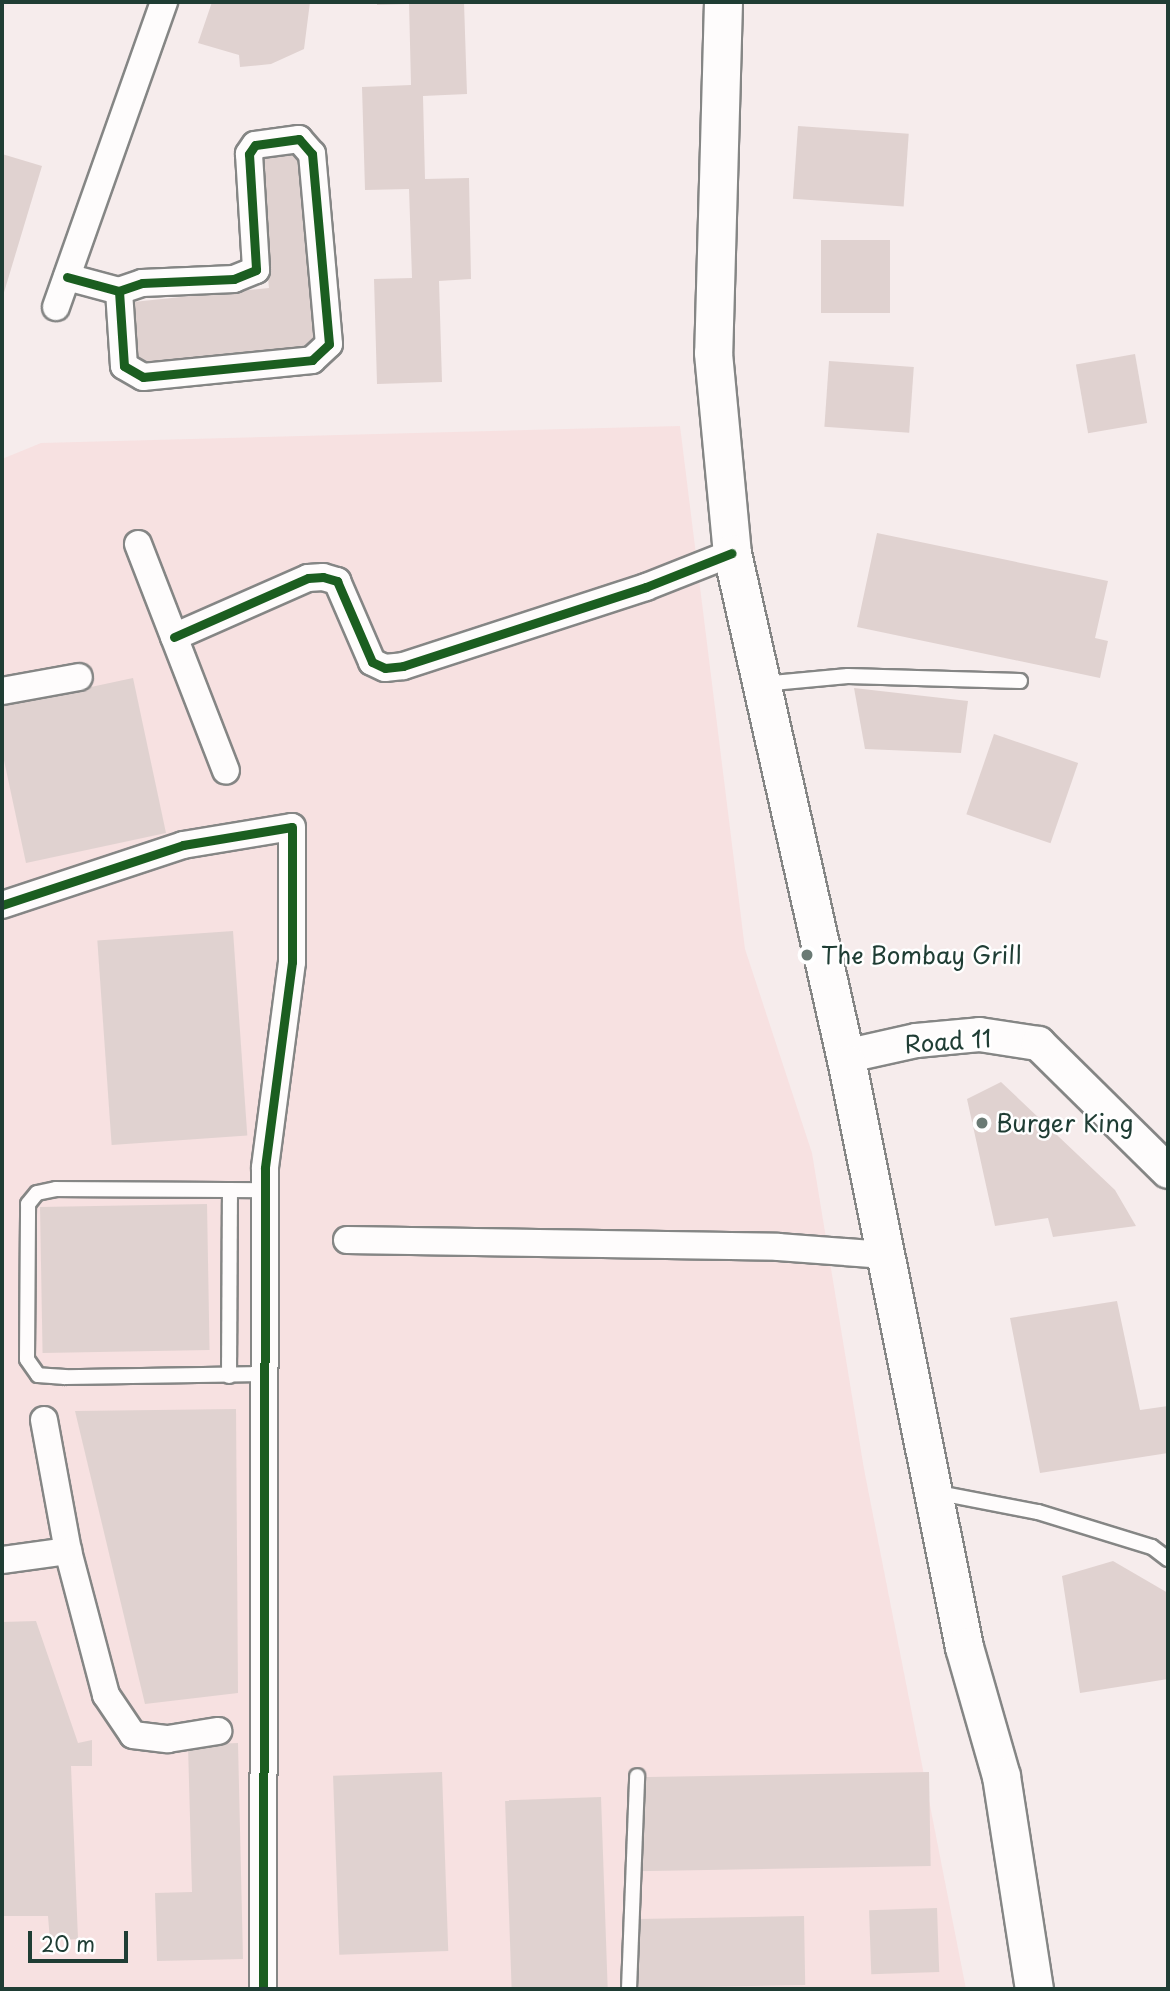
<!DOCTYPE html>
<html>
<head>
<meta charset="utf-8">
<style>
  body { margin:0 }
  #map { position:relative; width:1170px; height:1991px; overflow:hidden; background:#f6ecec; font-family:"Playpen Sans",sans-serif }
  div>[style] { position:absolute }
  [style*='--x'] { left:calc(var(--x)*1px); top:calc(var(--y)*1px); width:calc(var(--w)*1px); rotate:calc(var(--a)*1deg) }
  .built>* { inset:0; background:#f7e1e1 }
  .building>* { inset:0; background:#e0d2d0; transform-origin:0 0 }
  .roads { filter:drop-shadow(2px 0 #858685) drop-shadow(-2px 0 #858685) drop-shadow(0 2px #858685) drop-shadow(0 -2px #858685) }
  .service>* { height:14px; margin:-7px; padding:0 7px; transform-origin:7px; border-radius:7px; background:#fefcfc }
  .minor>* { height:26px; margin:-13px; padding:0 13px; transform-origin:13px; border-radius:13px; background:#fefcfc }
  .tertiary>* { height:33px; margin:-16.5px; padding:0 16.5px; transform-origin:16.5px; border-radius:16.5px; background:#fefcfc }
  .secondary>* { height:37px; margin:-18.5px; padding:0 18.5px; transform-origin:18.5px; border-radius:18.5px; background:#fefcfc }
  .cycleway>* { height:9px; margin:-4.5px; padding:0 4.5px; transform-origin:4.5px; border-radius:4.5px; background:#1b5e20 }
  .dots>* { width:19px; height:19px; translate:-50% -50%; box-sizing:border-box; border:4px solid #fff; border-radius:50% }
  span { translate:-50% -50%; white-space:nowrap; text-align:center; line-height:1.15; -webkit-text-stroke:5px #fff; paint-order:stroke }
  .poi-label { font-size:24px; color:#1f3d34 }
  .left { translate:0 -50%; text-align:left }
  .street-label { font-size:24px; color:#1f3d34 }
  .frame { position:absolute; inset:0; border:4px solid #1f3d34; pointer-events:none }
  .scale { position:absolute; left:28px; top:1931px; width:100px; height:32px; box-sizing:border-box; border:4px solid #1f3d34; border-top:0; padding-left:9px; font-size:21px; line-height:24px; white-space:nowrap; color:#1f3d34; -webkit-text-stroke:5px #fff; paint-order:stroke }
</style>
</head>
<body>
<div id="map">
  <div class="built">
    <i style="clip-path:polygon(680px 426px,745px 949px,812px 1153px,864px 1469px,966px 1989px,2px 1989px,2px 459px,41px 443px)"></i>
  </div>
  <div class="building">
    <i style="clip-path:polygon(212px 2px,310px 2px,304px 49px,271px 64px,240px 67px,239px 55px,198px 43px)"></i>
    <i style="clip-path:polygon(377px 2px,408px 2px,408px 4px,377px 5px)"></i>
    <i style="clip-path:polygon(409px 2px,464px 2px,467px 94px,423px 96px,425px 179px,469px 178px,471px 279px,439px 281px,442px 382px,377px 384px,374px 279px,412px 278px,409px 189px,365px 190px,362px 87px,411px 85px)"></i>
    <i style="left:798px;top:126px;width:111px;height:73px;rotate:4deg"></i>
    <i style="clip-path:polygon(297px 150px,318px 350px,139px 368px,133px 302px,269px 288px,256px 154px)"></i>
    <i style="clip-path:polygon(2px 154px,42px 166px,2px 299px)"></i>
    <i style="left:821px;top:240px;width:69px;height:73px"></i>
    <i style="left:1135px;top:354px;width:70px;height:60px;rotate:80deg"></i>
    <i style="left:829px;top:361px;width:85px;height:66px;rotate:4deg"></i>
    <i style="clip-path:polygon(877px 533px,1108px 581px,1095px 638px,1108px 641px,1100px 678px,857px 627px)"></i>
    <i style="clip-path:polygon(133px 678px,166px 833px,26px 863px,2px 751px,2px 706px)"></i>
    <i style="clip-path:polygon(854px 688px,968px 701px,961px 753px,865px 749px)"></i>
    <i style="left:994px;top:734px;width:89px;height:85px;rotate:19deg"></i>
    <i style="left:233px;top:931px;width:205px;height:136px;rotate:86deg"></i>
    <i style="clip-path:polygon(1001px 1082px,1115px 1190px,1136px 1226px,1053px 1237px,1048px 1218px,995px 1226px,967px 1099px)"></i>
    <i style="left:207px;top:1204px;width:146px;height:167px;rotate:89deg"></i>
    <i style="clip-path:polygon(1117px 1301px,1140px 1410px,1168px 1406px,1168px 1453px,1040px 1473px,1010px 1318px)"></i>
    <i style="clip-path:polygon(236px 1409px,238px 1693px,145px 1704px,75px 1411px)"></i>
    <i style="clip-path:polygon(1113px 1561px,1168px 1593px,1168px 1679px,1080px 1693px,1062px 1576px)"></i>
    <i style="clip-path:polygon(36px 1621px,78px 1743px,92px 1740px,92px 1766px,71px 1766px,78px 1939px,50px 1941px,48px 1916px,2px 1916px,2px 1622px)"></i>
    <i style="clip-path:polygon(238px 1743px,243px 1959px,157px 1961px,155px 1893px,192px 1892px,188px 1745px)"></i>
    <i style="left:442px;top:1772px;width:179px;height:109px;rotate:88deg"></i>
    <i style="left:929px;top:1772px;width:94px;height:295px;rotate:89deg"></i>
    <i style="left:601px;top:1797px;width:192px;height:96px;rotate:88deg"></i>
    <i style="left:937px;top:1908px;width:64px;height:68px;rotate:88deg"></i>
    <i style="left:804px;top:1916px;width:69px;height:167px;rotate:89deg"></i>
  </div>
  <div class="roads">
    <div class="service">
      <i style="--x:762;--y:684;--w:86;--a:-5.3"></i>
      <i style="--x:848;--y:676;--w:172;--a:1.7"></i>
      <i style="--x:264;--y:1374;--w:199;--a:179.1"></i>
      <i style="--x:65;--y:1377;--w:27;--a:-176"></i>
      <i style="--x:38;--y:1375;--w:19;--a:-125"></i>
      <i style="--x:27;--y:1359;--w:155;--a:-89.6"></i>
      <i style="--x:28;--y:1204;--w:14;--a:-51"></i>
      <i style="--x:37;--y:1193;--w:19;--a:-12"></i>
      <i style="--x:56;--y:1189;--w:209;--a:0.3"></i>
      <i style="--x:229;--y:1376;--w:186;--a:-89.7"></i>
      <i style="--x:934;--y:1492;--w:106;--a:10.9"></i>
      <i style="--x:1038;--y:1512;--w:119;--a:17.1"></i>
      <i style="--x:1152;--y:1547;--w:20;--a:37"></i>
      <i style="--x:629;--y:1989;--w:213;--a:-87.8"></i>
    </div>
    <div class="minor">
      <i style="--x:67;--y:277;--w:54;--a:15.1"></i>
      <i style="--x:119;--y:291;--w:75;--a:86.2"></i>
      <i style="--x:124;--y:366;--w:22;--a:30"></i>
      <i style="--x:143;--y:377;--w:170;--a:-5.7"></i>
      <i style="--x:312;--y:360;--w:23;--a:-43"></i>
      <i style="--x:329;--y:344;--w:191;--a:-95.1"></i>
      <i style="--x:312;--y:154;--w:20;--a:-131"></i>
      <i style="--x:299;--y:139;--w:44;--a:172.2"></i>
      <i style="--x:255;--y:145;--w:11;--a:124"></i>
      <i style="--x:249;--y:154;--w:116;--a:86.5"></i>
      <i style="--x:256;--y:270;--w:24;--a:158"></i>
      <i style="--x:234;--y:279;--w:92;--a:177.5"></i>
      <i style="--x:142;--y:283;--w:24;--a:161"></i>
      <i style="--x:56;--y:307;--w:324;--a:-70.5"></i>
      <i style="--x:138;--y:544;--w:243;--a:68.8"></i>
      <i style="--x:174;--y:637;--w:146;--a:-23.8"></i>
      <i style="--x:308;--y:578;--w:15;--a:-4"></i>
      <i style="--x:323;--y:577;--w:15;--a:16"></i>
      <i style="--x:337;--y:581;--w:88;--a:66.6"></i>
      <i style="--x:372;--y:662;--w:14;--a:25"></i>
      <i style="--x:385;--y:668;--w:18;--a:-6"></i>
      <i style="--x:403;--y:666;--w:256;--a:-18"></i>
      <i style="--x:646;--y:587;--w:92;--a:-21.6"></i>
      <i style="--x:2;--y:691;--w:78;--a:-10.3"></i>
      <i style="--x:2;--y:905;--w:191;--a:-18.3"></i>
      <i style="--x:183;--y:845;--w:110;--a:-9.4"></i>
      <i style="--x:292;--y:827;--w:135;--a:90"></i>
      <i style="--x:292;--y:962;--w:208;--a:97.5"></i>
      <i style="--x:265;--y:1168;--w:821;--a:90.14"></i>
      <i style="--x:347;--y:1240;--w:431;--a:0.9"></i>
      <i style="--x:778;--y:1247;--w:107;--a:4.3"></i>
      <i style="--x:44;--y:1420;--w:133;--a:79.6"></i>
      <i style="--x:68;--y:1551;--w:149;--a:75.2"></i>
      <i style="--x:106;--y:1695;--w:48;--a:56"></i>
      <i style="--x:133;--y:1735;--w:35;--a:7"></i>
      <i style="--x:168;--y:1739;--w:51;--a:-9.1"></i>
      <i style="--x:2;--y:1560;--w:67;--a:-7.8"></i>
    </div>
    <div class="tertiary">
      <i style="--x:844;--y:1056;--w:74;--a:-12.5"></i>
      <i style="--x:916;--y:1040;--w:63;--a:-5.4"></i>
      <i style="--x:979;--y:1034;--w:60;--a:8.7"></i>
      <i style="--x:1038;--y:1043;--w:182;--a:44.6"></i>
    </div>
    <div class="secondary">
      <i style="--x:723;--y:2;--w:351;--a:91.6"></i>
      <i style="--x:713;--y:353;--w:201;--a:84.6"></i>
      <i style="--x:732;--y:553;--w:524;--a:77.32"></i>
      <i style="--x:847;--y:1064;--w:595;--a:78.65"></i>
      <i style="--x:964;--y:1647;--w:134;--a:74"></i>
      <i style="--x:1001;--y:1776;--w:216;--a:81.2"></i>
    </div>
  </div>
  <div class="cycleway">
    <i style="--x:67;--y:277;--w:54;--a:15.1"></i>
    <i style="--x:119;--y:291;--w:75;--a:86.2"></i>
    <i style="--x:124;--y:366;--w:22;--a:30"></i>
    <i style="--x:143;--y:377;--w:170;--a:-5.7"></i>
    <i style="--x:312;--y:360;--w:23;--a:-43"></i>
    <i style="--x:329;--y:344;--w:191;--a:-95.1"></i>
    <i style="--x:312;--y:154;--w:20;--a:-131"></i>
    <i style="--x:299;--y:139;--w:44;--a:172.2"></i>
    <i style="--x:255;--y:145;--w:11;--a:124"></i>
    <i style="--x:249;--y:154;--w:116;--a:86.5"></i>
    <i style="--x:256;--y:270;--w:24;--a:158"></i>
    <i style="--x:234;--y:279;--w:92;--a:177.5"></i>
    <i style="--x:142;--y:283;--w:24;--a:161"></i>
    <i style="--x:174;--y:637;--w:146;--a:-23.8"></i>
    <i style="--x:308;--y:578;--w:15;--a:-4"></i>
    <i style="--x:323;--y:577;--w:15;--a:16"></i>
    <i style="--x:337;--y:581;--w:88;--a:66.6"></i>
    <i style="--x:372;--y:662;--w:14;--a:25"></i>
    <i style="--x:385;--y:668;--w:18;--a:-6"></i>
    <i style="--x:403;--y:666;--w:256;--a:-18"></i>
    <i style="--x:646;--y:587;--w:92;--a:-21.6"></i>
    <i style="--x:2;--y:905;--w:191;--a:-18.3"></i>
    <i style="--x:183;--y:845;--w:110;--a:-9.4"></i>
    <i style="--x:292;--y:827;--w:135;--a:90"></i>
    <i style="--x:292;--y:962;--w:208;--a:97.5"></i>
    <i style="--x:265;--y:1168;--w:821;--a:90.14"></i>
  </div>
  <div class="dots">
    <i style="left:807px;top:955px;background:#6a7a74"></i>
    <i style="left:982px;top:1123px;background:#6a7a74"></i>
  </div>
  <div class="poi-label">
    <span class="left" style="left:821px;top:955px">The Bombay Grill</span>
    <span class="left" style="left:996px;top:1123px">Burger King</span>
  </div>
  <div class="street-label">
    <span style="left:948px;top:1041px;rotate:-4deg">Road 11</span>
  </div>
  <div class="frame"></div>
  <div class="scale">20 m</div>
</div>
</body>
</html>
